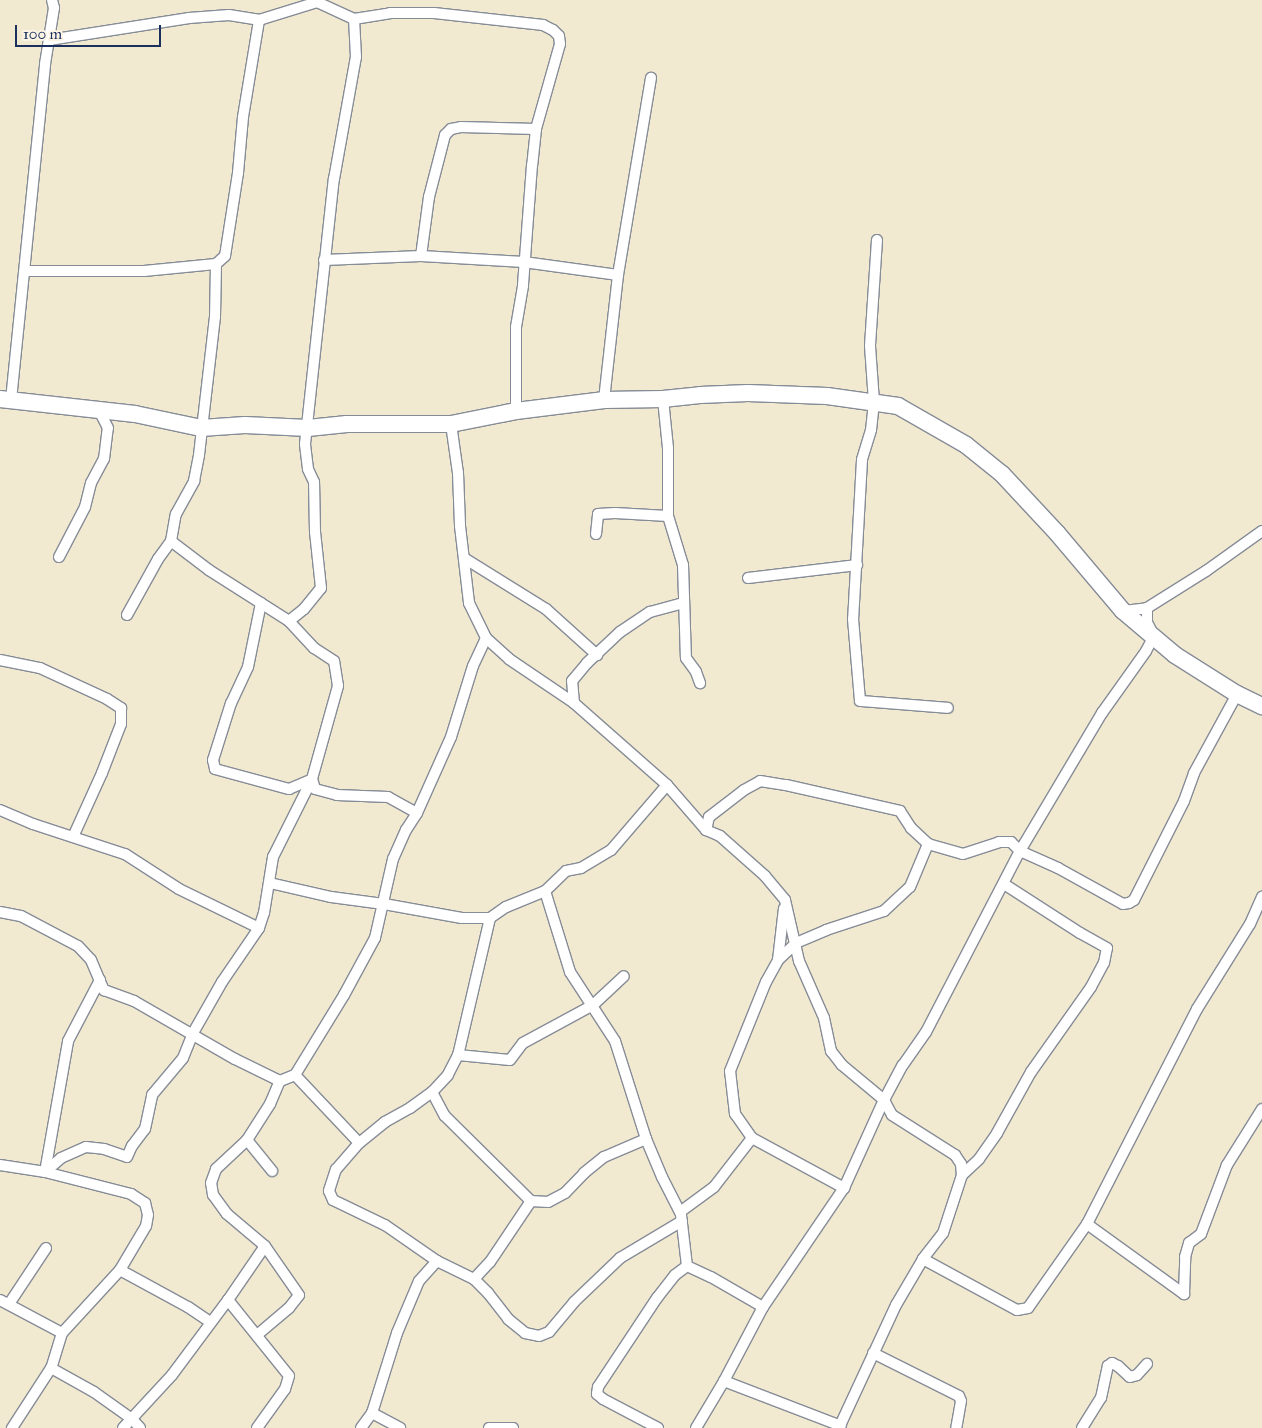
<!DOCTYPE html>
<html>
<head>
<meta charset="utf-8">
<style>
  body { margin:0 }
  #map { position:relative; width:1262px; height:1428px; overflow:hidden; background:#f2ead0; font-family:"IM FELL Great Primer",serif }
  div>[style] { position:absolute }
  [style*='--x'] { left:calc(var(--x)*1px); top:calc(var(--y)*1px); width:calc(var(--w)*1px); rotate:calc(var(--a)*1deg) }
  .roads { filter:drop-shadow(1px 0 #868c97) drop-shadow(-1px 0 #868c97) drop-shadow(0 1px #868c97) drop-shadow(0 -1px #868c97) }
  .minor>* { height:10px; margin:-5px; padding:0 5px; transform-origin:5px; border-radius:5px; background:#fff }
  .primary>* { height:16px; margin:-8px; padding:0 8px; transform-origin:8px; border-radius:8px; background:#fff }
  span { translate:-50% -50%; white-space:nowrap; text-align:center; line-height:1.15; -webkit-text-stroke:4px #fcf5e5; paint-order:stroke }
  .scale { position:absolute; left:15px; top:25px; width:146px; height:22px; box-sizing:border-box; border:2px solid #1b2f5e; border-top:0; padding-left:6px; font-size:15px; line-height:18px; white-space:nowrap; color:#1b2f5e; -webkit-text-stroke:4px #fcf5e5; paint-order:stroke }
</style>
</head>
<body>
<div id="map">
  <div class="roads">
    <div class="minor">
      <i style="--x:317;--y:2;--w:41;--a:24.7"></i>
      <i style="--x:49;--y:40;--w:142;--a:-8.9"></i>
      <i style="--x:189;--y:18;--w:40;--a:-4.3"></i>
      <i style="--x:229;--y:15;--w:30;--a:9"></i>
      <i style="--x:877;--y:240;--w:106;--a:93.8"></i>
      <i style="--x:870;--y:346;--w:56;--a:85.9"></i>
      <i style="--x:874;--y:402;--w:28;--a:96"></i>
      <i style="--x:871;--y:430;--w:31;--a:107"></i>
      <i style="--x:862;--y:460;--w:159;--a:93.2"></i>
      <i style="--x:853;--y:619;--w:82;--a:85.1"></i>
      <i style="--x:860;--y:701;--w:88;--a:4.5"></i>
      <i style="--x:421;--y:256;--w:60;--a:-82.3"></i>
      <i style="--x:429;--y:197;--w:64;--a:-75.5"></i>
      <i style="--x:445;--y:135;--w:8;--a:-45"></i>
      <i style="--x:451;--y:129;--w:10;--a:-11"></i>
      <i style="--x:461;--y:127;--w:75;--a:1.5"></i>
      <i style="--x:324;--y:260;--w:97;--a:-2.4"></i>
      <i style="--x:421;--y:256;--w:103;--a:3.3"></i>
      <i style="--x:524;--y:262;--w:95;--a:7.9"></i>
      <i style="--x:618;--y:275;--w:126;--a:96.4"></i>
      <i style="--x:25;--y:271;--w:119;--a:0"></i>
      <i style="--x:144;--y:271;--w:72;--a:-5.6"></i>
      <i style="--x:216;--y:264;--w:12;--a:-42"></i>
      <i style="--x:225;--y:256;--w:84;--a:-81.1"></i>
      <i style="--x:238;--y:173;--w:56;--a:-84.9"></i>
      <i style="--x:243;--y:117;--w:98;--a:-80.6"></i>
      <i style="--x:259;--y:20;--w:61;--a:-17.2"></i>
      <i style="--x:317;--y:2;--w:2;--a:-117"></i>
      <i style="--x:618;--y:275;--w:200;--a:-80.5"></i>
      <i style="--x:663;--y:399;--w:49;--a:84.2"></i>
      <i style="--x:668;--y:448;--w:68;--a:90"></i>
      <i style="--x:668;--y:516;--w:51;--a:73"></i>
      <i style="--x:683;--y:565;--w:93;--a:88.2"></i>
      <i style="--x:686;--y:658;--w:17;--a:54"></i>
      <i style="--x:696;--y:672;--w:12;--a:70"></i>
      <i style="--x:11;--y:400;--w:338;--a:-84.2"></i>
      <i style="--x:45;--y:64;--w:57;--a:-80.9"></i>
      <i style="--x:54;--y:8;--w:8;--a:-104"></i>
      <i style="--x:451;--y:424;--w:49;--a:81.9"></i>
      <i style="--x:458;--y:473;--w:53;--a:87.8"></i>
      <i style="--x:460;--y:526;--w:78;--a:83.3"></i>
      <i style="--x:469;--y:603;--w:39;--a:64"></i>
      <i style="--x:486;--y:638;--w:31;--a:42"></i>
      <i style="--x:509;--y:659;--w:78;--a:34.1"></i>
      <i style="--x:574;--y:703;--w:124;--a:41.4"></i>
      <i style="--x:667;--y:785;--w:86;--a:130.7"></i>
      <i style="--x:611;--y:850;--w:35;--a:149"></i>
      <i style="--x:581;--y:868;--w:15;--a:169"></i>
      <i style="--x:566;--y:871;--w:29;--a:136"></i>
      <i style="--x:545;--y:891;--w:85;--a:72.8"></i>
      <i style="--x:570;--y:972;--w:82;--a:56.9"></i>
      <i style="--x:615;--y:1041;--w:103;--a:72.4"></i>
      <i style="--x:646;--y:1139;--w:41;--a:67.2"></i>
      <i style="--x:662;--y:1177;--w:39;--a:63"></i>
      <i style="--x:680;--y:1212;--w:42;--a:-36.3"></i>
      <i style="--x:714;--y:1187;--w:62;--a:-52.2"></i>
      <i style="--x:752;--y:1138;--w:105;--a:28.5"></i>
      <i style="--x:596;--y:534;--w:20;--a:-84"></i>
      <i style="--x:598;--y:514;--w:17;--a:-3"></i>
      <i style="--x:615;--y:513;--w:53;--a:3.2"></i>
      <i style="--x:59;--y:557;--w:56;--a:-62.5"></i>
      <i style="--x:85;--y:507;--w:25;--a:-76"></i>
      <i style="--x:91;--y:483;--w:27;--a:-62"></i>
      <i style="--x:104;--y:459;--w:31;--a:-83"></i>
      <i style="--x:108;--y:428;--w:18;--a:-117"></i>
      <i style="--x:464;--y:558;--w:97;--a:31.9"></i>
      <i style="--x:546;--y:609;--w:69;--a:42"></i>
      <i style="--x:748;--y:578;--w:110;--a:-6.8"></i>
      <i style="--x:261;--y:603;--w:65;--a:101.5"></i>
      <i style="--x:248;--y:667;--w:40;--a:115"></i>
      <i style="--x:231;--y:703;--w:60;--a:107.5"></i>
      <i style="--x:213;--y:760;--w:9;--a:77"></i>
      <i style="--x:215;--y:769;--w:77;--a:15.1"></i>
      <i style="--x:289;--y:789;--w:25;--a:-23"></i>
      <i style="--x:312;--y:779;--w:10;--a:73"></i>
      <i style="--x:315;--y:789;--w:23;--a:15"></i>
      <i style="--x:337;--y:795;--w:51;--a:2.2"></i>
      <i style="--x:388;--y:797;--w:33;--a:29"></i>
      <i style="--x:1124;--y:611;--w:23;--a:-7"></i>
      <i style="--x:1147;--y:608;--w:70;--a:-32.1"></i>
      <i style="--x:1206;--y:571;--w:69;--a:-35.5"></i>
      <i style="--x:127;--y:615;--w:64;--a:-61"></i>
      <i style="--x:158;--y:559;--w:22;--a:-54"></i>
      <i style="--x:289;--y:621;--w:19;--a:-39"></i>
      <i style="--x:304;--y:609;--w:27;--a:-51"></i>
      <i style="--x:321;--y:588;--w:56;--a:-96.1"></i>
      <i style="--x:315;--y:532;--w:50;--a:-91.1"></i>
      <i style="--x:314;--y:482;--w:14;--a:-115"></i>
      <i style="--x:308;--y:469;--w:25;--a:-97"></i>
      <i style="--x:305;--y:444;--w:267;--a:-83.8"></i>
      <i style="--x:334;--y:179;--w:124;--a:-79.8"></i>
      <i style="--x:356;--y:57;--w:38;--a:-93"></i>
      <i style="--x:354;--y:19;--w:36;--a:-9"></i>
      <i style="--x:390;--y:13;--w:44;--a:0"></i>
      <i style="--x:434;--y:13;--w:110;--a:6.3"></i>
      <i style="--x:543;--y:25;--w:11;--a:27"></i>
      <i style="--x:553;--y:30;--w:8;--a:45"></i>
      <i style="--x:559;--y:36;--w:8;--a:83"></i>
      <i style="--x:560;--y:44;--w:88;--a:105.8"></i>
      <i style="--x:536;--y:129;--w:36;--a:96"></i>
      <i style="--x:532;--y:165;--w:121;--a:94.3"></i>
      <i style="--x:523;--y:286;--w:42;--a:99.7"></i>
      <i style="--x:516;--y:327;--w:84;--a:90"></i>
      <i style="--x:0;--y:660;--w:41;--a:11.3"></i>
      <i style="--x:40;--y:668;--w:74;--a:24.8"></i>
      <i style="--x:107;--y:699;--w:17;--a:33"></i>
      <i style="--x:121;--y:708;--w:16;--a:90"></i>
      <i style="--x:121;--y:724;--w:53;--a:111.2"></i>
      <i style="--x:102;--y:773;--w:70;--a:114.4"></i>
      <i style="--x:574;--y:703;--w:22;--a:-95"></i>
      <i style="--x:572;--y:681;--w:23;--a:-50"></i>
      <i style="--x:587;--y:663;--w:45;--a:-43.2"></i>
      <i style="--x:620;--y:632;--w:36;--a:-34"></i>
      <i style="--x:650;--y:612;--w:35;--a:-15"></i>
      <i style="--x:667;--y:785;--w:60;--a:49.1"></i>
      <i style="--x:706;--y:830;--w:15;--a:23"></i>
      <i style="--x:720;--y:836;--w:60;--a:41.6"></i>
      <i style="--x:765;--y:876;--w:31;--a:50"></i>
      <i style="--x:785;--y:900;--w:63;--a:77.1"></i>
      <i style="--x:799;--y:961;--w:62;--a:66.3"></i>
      <i style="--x:824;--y:1018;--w:34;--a:78"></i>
      <i style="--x:831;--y:1051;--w:18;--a:52"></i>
      <i style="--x:842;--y:1065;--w:55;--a:39.8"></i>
      <i style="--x:884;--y:1100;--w:17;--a:62"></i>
      <i style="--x:892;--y:1115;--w:75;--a:32.4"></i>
      <i style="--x:955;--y:1155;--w:11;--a:56"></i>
      <i style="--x:961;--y:1164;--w:11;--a:85"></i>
      <i style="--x:962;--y:1175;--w:61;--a:108.1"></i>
      <i style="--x:943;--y:1233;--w:33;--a:128"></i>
      <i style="--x:923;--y:1259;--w:53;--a:120.4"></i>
      <i style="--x:896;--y:1305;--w:136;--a:114.9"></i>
      <i style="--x:0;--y:810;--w:36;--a:23"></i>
      <i style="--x:33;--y:824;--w:97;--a:18.1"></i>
      <i style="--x:125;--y:854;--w:64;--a:32.9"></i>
      <i style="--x:179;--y:889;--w:89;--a:26"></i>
      <i style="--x:706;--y:830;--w:13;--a:-77"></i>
      <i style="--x:709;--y:817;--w:44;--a:-37.6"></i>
      <i style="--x:744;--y:790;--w:18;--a:-29"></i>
      <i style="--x:760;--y:781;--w:26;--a:9"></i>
      <i style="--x:786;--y:785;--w:117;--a:12.8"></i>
      <i style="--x:900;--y:811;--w:20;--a:57"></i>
      <i style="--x:911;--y:828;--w:23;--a:43"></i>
      <i style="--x:928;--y:844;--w:36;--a:16"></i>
      <i style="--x:963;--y:854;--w:38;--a:-18"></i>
      <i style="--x:999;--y:842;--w:12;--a:0"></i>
      <i style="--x:1011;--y:842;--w:13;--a:45"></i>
      <i style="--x:1020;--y:851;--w:42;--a:24.1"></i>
      <i style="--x:1058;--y:868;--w:74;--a:29"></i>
      <i style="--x:1123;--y:904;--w:6;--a:-9"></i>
      <i style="--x:1129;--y:903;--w:6;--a:-31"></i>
      <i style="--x:1134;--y:900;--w:111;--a:-63.2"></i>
      <i style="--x:1184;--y:801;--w:30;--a:-70"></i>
      <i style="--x:1194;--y:773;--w:90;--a:-61.4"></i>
      <i style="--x:270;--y:883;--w:63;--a:12.9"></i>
      <i style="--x:331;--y:897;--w:53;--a:7.5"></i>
      <i style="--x:384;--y:904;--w:79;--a:10.2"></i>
      <i style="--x:462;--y:918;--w:28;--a:0"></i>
      <i style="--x:490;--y:918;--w:19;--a:-35"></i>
      <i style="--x:506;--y:907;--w:42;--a:-22.3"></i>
      <i style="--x:0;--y:912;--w:21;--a:11"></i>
      <i style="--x:21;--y:916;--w:64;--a:27.8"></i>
      <i style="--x:78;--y:946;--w:19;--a:47"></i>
      <i style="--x:91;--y:960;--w:33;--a:67"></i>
      <i style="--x:104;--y:990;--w:32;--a:20"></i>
      <i style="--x:134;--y:1001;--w:116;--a:29.9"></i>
      <i style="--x:235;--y:1059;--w:50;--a:26.1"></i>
      <i style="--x:280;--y:1081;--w:16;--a:-22"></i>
      <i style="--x:295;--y:1075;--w:94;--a:-58.5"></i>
      <i style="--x:344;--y:995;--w:65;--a:-61.5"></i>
      <i style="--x:375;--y:938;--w:81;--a:-77.2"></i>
      <i style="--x:393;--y:859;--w:32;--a:-66"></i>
      <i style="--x:406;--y:830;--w:20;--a:-57"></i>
      <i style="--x:417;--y:813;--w:83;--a:-65.9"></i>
      <i style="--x:451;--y:737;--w:74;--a:-72.8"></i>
      <i style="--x:473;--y:666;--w:31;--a:-65"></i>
      <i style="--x:490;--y:918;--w:141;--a:103.1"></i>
      <i style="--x:458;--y:1055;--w:22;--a:117"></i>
      <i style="--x:448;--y:1075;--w:23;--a:133"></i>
      <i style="--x:432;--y:1092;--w:27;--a:144"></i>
      <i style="--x:410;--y:1108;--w:29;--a:151"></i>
      <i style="--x:385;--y:1122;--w:33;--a:141"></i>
      <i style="--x:359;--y:1143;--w:35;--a:131"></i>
      <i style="--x:336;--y:1169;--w:23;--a:108"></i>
      <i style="--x:329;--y:1191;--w:10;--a:66"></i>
      <i style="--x:333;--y:1200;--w:58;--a:25.7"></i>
      <i style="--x:385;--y:1225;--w:63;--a:34.7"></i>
      <i style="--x:437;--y:1261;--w:41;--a:25.9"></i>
      <i style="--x:474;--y:1279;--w:20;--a:45"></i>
      <i style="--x:488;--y:1293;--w:33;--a:52"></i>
      <i style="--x:508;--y:1319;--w:22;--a:39"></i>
      <i style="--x:525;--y:1333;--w:14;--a:12"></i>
      <i style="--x:539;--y:1336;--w:11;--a:-22"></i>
      <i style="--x:549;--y:1332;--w:39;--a:-50"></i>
      <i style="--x:574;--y:1302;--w:64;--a:-43.7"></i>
      <i style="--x:620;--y:1258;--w:72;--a:-30.8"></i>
      <i style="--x:778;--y:960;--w:25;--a:-43"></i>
      <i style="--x:796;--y:943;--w:33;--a:-23"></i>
      <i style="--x:826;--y:930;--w:61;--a:-18.1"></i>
      <i style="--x:884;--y:911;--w:35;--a:-43"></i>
      <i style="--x:910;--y:887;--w:47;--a:-67.3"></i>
      <i style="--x:458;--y:1055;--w:52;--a:5.5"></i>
      <i style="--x:510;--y:1060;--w:21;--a:-53"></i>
      <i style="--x:523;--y:1043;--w:80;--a:-28.5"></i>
      <i style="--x:593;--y:1005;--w:42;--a:-43.1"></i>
      <i style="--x:295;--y:1075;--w:93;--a:46.7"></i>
      <i style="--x:432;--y:1092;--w:27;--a:62"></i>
      <i style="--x:445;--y:1116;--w:121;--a:44.7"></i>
      <i style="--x:531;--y:1201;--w:17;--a:3"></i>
      <i style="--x:548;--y:1202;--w:19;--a:-28"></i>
      <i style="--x:565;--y:1193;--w:28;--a:-46"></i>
      <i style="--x:584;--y:1173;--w:26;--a:-39"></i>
      <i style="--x:604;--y:1157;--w:46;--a:-23.2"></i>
      <i style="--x:752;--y:1138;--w:29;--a:-125"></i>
      <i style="--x:735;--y:1114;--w:43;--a:-96.6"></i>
      <i style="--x:730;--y:1071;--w:96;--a:-68"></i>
      <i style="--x:766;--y:982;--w:25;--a:-61"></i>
      <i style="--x:778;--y:960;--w:52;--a:-83.4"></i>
      <i style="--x:247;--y:1140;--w:40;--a:51"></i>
      <i style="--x:0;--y:1165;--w:46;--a:8.8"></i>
      <i style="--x:45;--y:1172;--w:89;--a:14.3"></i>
      <i style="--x:131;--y:1194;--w:17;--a:33"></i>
      <i style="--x:145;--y:1203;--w:12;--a:76"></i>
      <i style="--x:148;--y:1215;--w:11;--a:100"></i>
      <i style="--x:146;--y:1226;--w:51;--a:120.6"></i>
      <i style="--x:120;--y:1270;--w:86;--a:132.6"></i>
      <i style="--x:62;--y:1333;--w:37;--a:107"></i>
      <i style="--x:51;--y:1368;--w:72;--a:123"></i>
      <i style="--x:45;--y:1172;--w:21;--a:-41"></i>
      <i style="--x:61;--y:1158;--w:27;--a:-24"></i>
      <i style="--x:86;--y:1147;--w:18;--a:6"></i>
      <i style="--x:104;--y:1149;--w:24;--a:19"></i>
      <i style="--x:127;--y:1157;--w:12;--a:-66"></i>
      <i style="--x:132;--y:1146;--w:21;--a:-53"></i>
      <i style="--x:145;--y:1129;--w:35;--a:-78"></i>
      <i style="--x:152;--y:1095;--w:48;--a:-50"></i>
      <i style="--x:183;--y:1058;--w:27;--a:-68"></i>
      <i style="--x:193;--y:1033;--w:59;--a:-60.4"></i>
      <i style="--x:222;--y:982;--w:65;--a:-55.6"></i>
      <i style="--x:259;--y:928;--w:16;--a:-72"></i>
      <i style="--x:264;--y:913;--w:57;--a:-80.9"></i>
      <i style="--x:273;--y:857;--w:87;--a:-63.4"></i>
      <i style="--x:312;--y:779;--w:97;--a:-74.4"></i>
      <i style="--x:338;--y:686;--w:25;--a:-99"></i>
      <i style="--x:334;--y:661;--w:24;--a:-147"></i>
      <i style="--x:314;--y:648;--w:37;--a:-133"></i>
      <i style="--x:289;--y:621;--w:95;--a:-147.5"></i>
      <i style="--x:209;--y:570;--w:48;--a:-142.7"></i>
      <i style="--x:171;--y:541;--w:27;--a:-80"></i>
      <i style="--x:176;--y:514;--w:38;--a:-61"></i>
      <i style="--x:194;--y:481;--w:26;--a:-79"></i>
      <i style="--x:199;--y:455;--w:139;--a:-83.4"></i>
      <i style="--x:215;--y:317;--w:53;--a:-88.9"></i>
      <i style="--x:45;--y:1172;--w:133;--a:-80"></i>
      <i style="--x:68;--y:1041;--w:69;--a:-62.3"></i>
      <i style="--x:962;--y:1175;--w:23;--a:-43"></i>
      <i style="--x:979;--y:1159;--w:32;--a:-55"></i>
      <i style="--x:997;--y:1133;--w:70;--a:-60.9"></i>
      <i style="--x:1031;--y:1072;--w:104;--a:-54.8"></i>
      <i style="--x:1091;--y:987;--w:27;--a:-62"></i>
      <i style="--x:1104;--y:963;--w:15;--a:-79"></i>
      <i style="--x:1107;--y:948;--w:31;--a:-151"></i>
      <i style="--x:1080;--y:933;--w:90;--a:-147.2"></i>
      <i style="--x:681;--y:1215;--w:51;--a:83.3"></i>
      <i style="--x:687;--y:1266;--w:26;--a:25"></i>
      <i style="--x:711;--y:1277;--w:60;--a:30"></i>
      <i style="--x:1087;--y:1224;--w:120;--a:35.8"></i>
      <i style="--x:1184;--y:1294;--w:37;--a:-88"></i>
      <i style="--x:1185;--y:1257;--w:15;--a:-74"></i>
      <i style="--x:1189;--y:1243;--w:15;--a:-37"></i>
      <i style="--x:1201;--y:1234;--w:74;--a:-69.4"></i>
      <i style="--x:1227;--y:1165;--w:66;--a:-58"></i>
      <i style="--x:923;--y:1259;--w:107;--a:28.5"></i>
      <i style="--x:1017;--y:1310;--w:11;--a:-10"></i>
      <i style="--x:1028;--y:1308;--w:103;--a:-54.9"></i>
      <i style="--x:1087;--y:1224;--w:242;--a:-62.9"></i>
      <i style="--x:1197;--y:1009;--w:100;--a:-58.1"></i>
      <i style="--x:1250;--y:924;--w:30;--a:-66"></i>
      <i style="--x:120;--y:1270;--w:77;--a:28.6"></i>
      <i style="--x:188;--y:1307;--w:27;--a:34"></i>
      <i style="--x:474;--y:1279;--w:23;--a:-47"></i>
      <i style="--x:490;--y:1262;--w:73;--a:-56.1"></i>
      <i style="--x:0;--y:1300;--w:70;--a:28"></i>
      <i style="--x:228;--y:1300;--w:97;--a:51.2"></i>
      <i style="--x:289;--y:1376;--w:14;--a:107"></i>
      <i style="--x:285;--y:1389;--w:48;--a:125.7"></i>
      <i style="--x:9;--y:1304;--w:67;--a:-56.5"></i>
      <i style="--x:257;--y:1335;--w:42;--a:-40.2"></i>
      <i style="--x:289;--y:1308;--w:16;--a:-52"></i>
      <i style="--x:299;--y:1295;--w:60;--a:-124.8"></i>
      <i style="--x:265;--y:1246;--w:50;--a:-139.9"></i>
      <i style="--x:227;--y:1214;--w:24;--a:-126"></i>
      <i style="--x:213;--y:1195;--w:12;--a:-99"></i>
      <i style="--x:211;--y:1183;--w:15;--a:-70"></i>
      <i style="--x:216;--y:1169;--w:42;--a:-43.1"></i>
      <i style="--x:247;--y:1140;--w:43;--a:-57.4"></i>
      <i style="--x:270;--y:1104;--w:25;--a:-67"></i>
      <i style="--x:873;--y:1353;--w:96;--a:26.6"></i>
      <i style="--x:959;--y:1396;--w:5;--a:68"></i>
      <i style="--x:961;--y:1401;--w:27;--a:100"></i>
      <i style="--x:51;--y:1368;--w:49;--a:29.2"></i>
      <i style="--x:94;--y:1392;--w:47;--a:35.4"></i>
      <i style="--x:132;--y:1419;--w:12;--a:48"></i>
      <i style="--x:724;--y:1381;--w:125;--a:21"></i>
      <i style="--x:372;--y:1413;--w:32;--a:28"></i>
      <i style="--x:123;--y:1428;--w:72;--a:-47.2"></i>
      <i style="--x:172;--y:1375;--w:94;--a:-53.3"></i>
      <i style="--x:228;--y:1300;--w:65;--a:-55.6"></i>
      <i style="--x:361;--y:1428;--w:19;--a:-54"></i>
      <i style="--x:372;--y:1413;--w:84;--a:-72.6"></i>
      <i style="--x:397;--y:1333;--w:56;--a:-67.1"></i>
      <i style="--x:419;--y:1281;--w:27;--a:-48"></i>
      <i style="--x:489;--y:1428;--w:24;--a:0"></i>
      <i style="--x:658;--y:1428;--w:62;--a:-152.2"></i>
      <i style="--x:603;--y:1399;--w:8;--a:-140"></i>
      <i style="--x:597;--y:1394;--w:7;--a:-82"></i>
      <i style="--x:598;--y:1387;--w:107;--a:-56.5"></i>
      <i style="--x:657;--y:1298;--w:29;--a:-52"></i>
      <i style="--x:675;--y:1275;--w:15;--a:-37"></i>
      <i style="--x:696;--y:1428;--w:55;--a:-59.2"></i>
      <i style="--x:724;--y:1381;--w:84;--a:-62.2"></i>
      <i style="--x:763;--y:1307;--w:144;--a:-55.8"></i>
      <i style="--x:844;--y:1188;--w:97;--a:-65.6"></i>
      <i style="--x:884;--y:1100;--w:40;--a:-62"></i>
      <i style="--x:903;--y:1065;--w:40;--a:-55.1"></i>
      <i style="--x:926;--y:1032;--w:204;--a:-62.6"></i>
      <i style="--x:1020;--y:851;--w:161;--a:-59.3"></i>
      <i style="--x:1102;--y:713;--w:76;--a:-54.6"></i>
      <i style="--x:1146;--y:651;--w:17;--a:-62"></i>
      <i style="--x:1154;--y:636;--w:16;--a:-117"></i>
      <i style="--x:1147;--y:622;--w:14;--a:-90"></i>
      <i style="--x:1082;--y:1428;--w:36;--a:-58"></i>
      <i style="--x:1101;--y:1398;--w:33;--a:-78"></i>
      <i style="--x:1108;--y:1366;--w:5;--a:-37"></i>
      <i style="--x:1112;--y:1363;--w:7;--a:27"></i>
      <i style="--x:1118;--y:1366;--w:16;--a:43"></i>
      <i style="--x:1130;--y:1377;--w:7;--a:-16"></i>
      <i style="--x:1137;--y:1375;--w:15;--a:-48"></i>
    </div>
    <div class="primary">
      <i style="--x:0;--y:399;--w:136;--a:6.3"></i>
      <i style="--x:135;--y:414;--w:67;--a:12"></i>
      <i style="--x:201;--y:428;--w:44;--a:-3.9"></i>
      <i style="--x:245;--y:425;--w:63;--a:2.7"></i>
      <i style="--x:308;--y:428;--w:39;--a:-6"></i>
      <i style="--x:347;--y:424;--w:104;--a:0"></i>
      <i style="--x:451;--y:424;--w:66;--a:-11.3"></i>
      <i style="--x:516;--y:411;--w:89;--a:-7.1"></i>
      <i style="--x:604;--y:400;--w:59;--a:-1"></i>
      <i style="--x:663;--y:399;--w:37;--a:-6"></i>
      <i style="--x:700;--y:395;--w:48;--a:-2.4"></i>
      <i style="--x:748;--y:393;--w:79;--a:2.2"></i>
      <i style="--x:827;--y:396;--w:72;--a:8"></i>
      <i style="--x:898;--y:406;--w:78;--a:29.8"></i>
      <i style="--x:966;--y:445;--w:46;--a:38.9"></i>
      <i style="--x:1002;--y:474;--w:81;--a:47"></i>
      <i style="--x:1057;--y:533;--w:102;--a:49.8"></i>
      <i style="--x:1123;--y:611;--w:68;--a:40.2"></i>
      <i style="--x:1175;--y:655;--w:73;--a:32.2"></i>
      <i style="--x:1237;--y:694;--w:28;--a:26"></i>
    </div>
  </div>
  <div class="scale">100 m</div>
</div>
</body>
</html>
